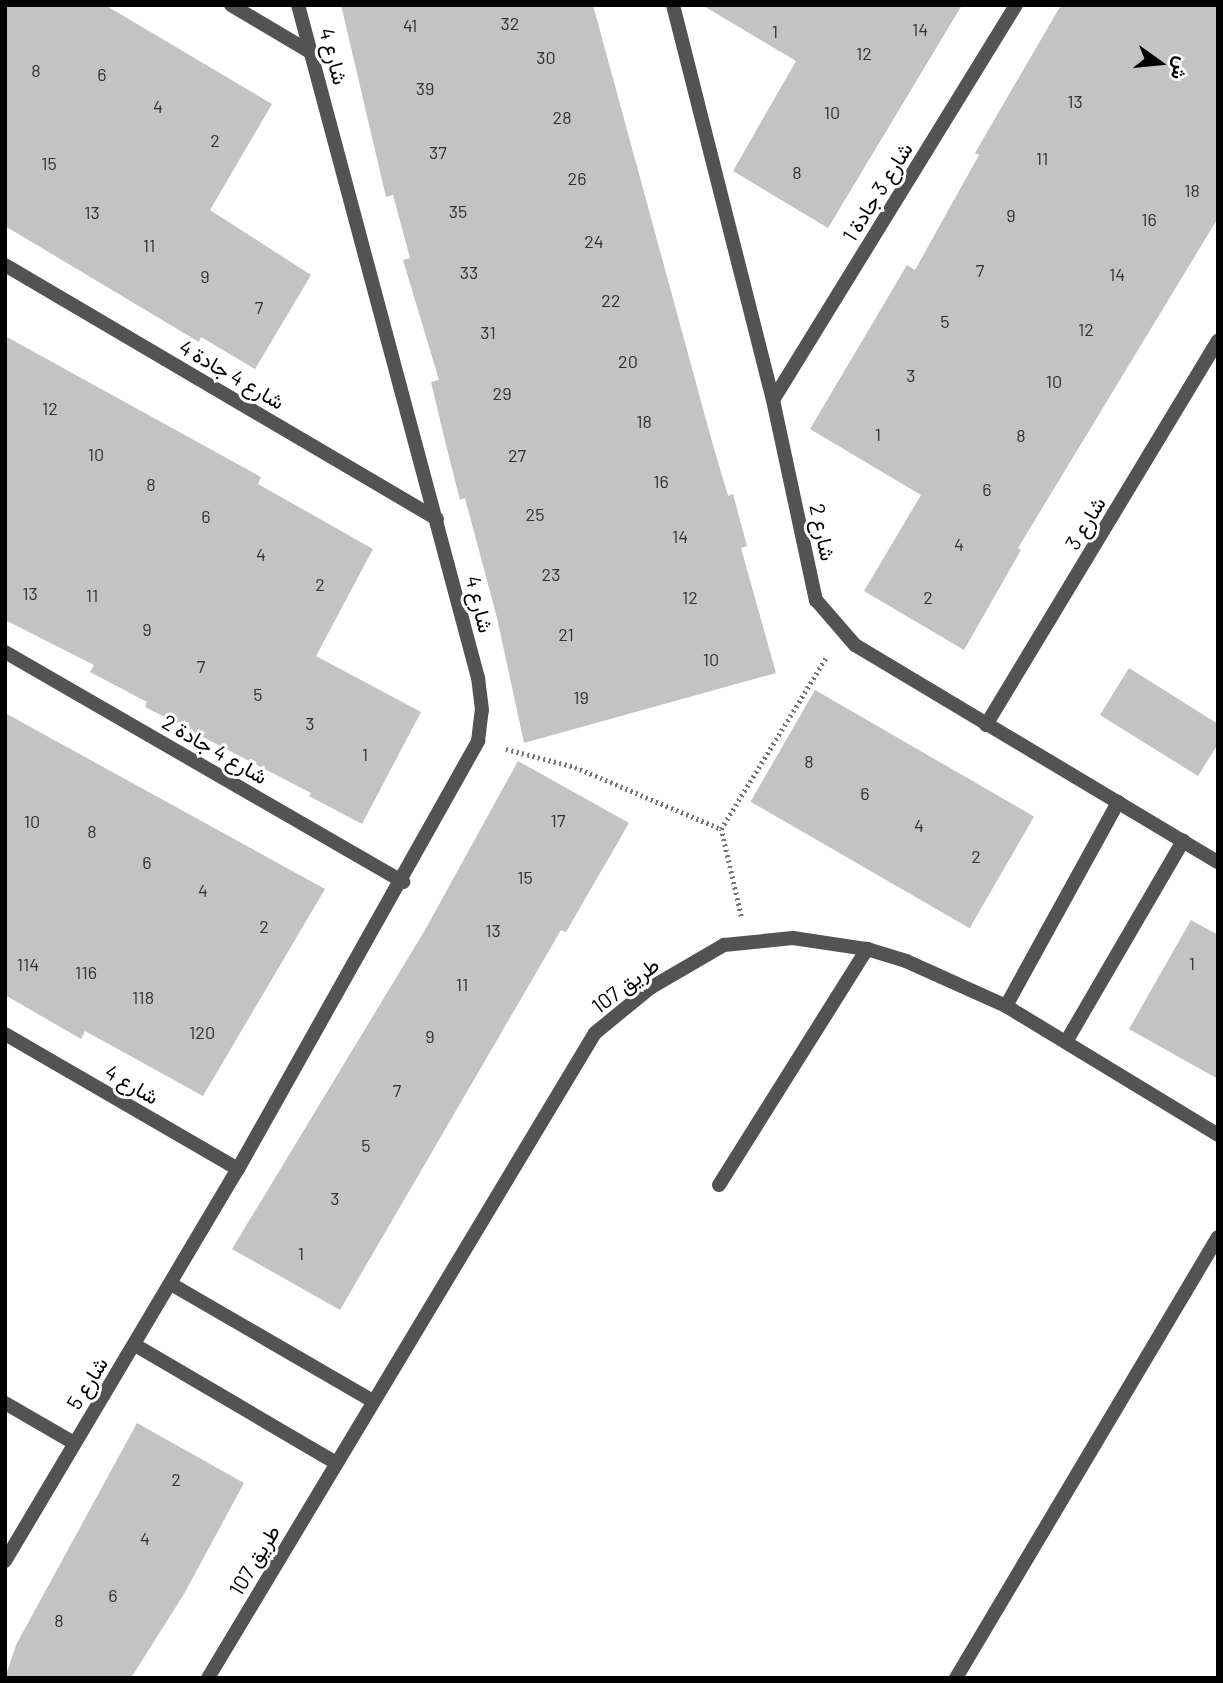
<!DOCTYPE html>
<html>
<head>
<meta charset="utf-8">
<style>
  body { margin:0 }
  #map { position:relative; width:1223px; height:1683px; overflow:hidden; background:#fff; font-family:Barlow,Vazirmatn,sans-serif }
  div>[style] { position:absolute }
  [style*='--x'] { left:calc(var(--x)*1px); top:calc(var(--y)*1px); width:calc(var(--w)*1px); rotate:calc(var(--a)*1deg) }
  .building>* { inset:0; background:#c3c3c3; transform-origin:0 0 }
  .path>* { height:4.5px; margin-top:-2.25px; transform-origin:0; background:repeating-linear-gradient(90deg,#757575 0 2px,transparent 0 5.5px) }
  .service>* { height:14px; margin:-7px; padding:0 7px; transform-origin:7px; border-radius:7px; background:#535353 }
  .minor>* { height:14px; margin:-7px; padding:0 7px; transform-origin:7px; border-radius:7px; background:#535353 }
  span { translate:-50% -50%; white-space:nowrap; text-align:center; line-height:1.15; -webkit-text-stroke:6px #fff; paint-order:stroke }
  .number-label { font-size:18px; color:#313131 }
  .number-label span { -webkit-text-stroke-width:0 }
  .street-label { font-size:21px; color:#000 }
  .frame { position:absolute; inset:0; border:7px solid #000; pointer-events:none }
  .north { position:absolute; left:1125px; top:28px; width:70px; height:70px; -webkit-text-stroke:5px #fff; paint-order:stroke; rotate:105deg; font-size:19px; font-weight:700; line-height:28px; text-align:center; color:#000 }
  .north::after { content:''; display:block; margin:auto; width:24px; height:32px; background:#000; clip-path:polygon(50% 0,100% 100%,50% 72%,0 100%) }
</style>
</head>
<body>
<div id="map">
  <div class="building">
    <i style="clip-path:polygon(5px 5px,105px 5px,272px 104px,210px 210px,311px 275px,255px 369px,201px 337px,199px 342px,5px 226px)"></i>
    <i style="clip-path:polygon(341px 5px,593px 5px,711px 438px,728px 496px,733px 494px,747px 546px,741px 548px,776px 673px,524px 743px,497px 618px,465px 498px,460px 500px,446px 445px,431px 382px,439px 380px,403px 260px,410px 258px,393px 195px,386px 197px)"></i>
    <i style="clip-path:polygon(702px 5px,962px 5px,828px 228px,733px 171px,796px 61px)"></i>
    <i style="clip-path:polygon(1061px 5px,1218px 5px,1218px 218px,1018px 548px,1021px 550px,964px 650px,864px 591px,921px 495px,810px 429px,907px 265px,915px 270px,979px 155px,975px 153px)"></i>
    <i style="clip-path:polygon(5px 336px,261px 477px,258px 484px,373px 549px,316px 656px,421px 712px,362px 824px,309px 796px,311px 793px,145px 707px,147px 702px,90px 672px,94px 665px,5px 620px)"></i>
    <i style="clip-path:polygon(1129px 668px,1218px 724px,1218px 744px,1198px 776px,1100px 715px)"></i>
    <i style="left:815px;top:690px;width:253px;height:129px;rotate:30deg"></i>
    <i style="clip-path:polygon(5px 713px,325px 889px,203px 1096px,85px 1031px,81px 1039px,5px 995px)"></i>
    <i style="clip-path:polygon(518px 761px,629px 823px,566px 932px,561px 930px,340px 1310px,232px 1249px,425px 930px)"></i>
    <i style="clip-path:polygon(1191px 920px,1218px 935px,1218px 1079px,1129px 1029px)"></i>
    <i style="clip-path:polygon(137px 1423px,244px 1483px,184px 1594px,131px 1678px,5px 1678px,16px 1645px)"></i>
  </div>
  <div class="path">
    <i style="--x:506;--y:749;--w:71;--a:14.6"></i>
    <i style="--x:575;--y:767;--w:159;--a:23"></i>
    <i style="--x:741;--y:916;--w:89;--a:-102.9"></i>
    <i style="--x:721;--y:829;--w:203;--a:-58.5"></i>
  </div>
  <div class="service">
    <i style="--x:719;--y:1185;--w:279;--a:-57.9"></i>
  </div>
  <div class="minor">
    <i style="--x:231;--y:5;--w:94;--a:30.7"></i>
    <i style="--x:673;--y:5;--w:407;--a:75.8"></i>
    <i style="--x:773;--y:400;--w:205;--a:77.9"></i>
    <i style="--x:816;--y:600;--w:60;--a:49.1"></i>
    <i style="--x:855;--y:645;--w:423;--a:30.9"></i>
    <i style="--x:5;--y:265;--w:501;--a:30.45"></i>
    <i style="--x:773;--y:400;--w:464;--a:-58.4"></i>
    <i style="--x:5;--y:652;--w:460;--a:30"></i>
    <i style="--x:986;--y:725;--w:449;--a:-58.9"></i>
    <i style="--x:1006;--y:1006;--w:233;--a:-61.2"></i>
    <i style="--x:5;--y:1034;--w:269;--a:30.1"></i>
    <i style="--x:1066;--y:1042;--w:233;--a:-59.8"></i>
    <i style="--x:171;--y:1284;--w:233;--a:30.1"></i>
    <i style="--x:135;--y:1345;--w:233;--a:30.4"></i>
    <i style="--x:5;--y:1403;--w:80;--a:30.1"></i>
    <i style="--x:5;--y:1561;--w:456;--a:-59.3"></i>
    <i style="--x:238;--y:1169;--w:491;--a:-60.7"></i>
    <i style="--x:478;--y:741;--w:31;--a:-83"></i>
    <i style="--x:482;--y:710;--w:32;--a:-97"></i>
    <i style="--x:478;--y:678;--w:697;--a:-104.97"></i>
    <i style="--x:208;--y:1678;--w:752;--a:-59.04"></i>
    <i style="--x:595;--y:1033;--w:71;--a:-39.3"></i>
    <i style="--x:650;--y:988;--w:86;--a:-30.2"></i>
    <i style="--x:724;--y:945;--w:69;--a:-5.8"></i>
    <i style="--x:793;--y:938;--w:75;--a:8.5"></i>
    <i style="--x:867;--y:949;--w:41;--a:17.1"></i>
    <i style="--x:906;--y:961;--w:110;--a:24.2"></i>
    <i style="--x:1006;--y:1006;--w:248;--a:31.3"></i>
    <i style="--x:956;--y:1678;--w:513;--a:-59.29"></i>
  </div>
  <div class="number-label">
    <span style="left:510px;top:23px">32</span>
    <span style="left:410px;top:25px">41</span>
    <span style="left:920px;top:29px">14</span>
    <span style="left:775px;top:31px">1</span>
    <span style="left:864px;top:53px">12</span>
    <span style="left:546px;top:57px">30</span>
    <span style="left:36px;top:70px">8</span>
    <span style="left:102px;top:74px">6</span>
    <span style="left:425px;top:88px">39</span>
    <span style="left:1075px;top:101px">13</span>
    <span style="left:158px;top:106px">4</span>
    <span style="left:832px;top:112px">10</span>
    <span style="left:562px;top:117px">28</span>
    <span style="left:215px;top:140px">2</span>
    <span style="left:438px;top:152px">37</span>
    <span style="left:1042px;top:158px">11</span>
    <span style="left:49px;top:163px">15</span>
    <span style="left:797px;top:172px">8</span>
    <span style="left:577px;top:178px">26</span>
    <span style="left:1192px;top:190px">18</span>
    <span style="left:458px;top:211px">35</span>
    <span style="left:92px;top:212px">13</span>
    <span style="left:1011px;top:215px">9</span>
    <span style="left:1149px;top:219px">16</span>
    <span style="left:594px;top:241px">24</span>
    <span style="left:149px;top:245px">11</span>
    <span style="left:980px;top:270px">7</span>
    <span style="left:469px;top:272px">33</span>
    <span style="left:1117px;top:274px">14</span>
    <span style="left:205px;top:276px">9</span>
    <span style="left:611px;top:300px">22</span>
    <span style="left:259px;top:307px">7</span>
    <span style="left:945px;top:321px">5</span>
    <span style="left:1086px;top:329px">12</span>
    <span style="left:488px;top:332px">31</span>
    <span style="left:628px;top:361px">20</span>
    <span style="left:911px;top:375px">3</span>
    <span style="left:1054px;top:381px">10</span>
    <span style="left:502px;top:393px">29</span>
    <span style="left:50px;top:408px">12</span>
    <span style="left:644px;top:421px">18</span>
    <span style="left:878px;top:434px">1</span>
    <span style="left:1021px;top:435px">8</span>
    <span style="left:96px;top:454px">10</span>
    <span style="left:517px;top:455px">27</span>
    <span style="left:661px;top:481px">16</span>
    <span style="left:151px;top:484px">8</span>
    <span style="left:987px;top:489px">6</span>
    <span style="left:535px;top:514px">25</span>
    <span style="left:206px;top:516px">6</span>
    <span style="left:680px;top:536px">14</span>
    <span style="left:959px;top:544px">4</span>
    <span style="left:261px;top:554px">4</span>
    <span style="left:551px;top:574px">23</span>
    <span style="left:320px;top:584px">2</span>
    <span style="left:30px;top:593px">13</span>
    <span style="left:92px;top:595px">11</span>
    <span style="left:690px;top:597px">12</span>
    <span style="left:928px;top:597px">2</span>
    <span style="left:147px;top:629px">9</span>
    <span style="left:566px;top:634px">21</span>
    <span style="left:711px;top:659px">10</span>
    <span style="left:201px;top:666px">7</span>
    <span style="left:258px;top:694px">5</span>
    <span style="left:581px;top:697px">19</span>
    <span style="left:310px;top:723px">3</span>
    <span style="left:365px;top:754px">1</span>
    <span style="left:809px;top:761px">8</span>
    <span style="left:865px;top:793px">6</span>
    <span style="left:558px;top:820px">17</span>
    <span style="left:32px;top:821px">10</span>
    <span style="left:919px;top:825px">4</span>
    <span style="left:92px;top:831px">8</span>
    <span style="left:976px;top:856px">2</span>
    <span style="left:147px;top:862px">6</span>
    <span style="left:525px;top:877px">15</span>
    <span style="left:203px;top:890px">4</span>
    <span style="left:264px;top:926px">2</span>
    <span style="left:493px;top:930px">13</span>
    <span style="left:1192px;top:963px">1</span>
    <span style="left:28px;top:964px">114</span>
    <span style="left:86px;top:972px">116</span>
    <span style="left:462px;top:984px">11</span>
    <span style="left:143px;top:997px">118</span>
    <span style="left:202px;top:1032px">120</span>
    <span style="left:430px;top:1036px">9</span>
    <span style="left:397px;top:1090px">7</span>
    <span style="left:366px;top:1145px">5</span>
    <span style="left:335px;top:1198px">3</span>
    <span style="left:301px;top:1253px">1</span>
    <span style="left:176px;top:1479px">2</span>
    <span style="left:145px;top:1538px">4</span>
    <span style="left:113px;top:1595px">6</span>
    <span style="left:59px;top:1620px">8</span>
  </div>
  <div class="street-label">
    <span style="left:334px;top:56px;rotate:75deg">شارع 4</span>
    <span style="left:877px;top:192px;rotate:-58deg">شارع 3 جادة 1</span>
    <span style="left:232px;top:374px;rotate:30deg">شارع 4 جادة 4</span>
    <span style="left:1085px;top:523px;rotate:-59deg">شارع 3</span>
    <span style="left:823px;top:532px;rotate:78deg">شارع 2</span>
    <span style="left:480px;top:604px;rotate:76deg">شارع 4</span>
    <span style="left:215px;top:749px;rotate:30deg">شارع 4 جادة 2</span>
    <span style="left:625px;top:985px;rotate:-37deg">طريق 107</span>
    <span style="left:132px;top:1084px;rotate:30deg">شارع 4</span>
    <span style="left:87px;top:1383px;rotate:-58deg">شارع 5</span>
    <span style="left:254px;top:1560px;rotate:-59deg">طريق 107</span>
  </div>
  <div class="frame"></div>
  <div class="north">ش</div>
</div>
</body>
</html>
